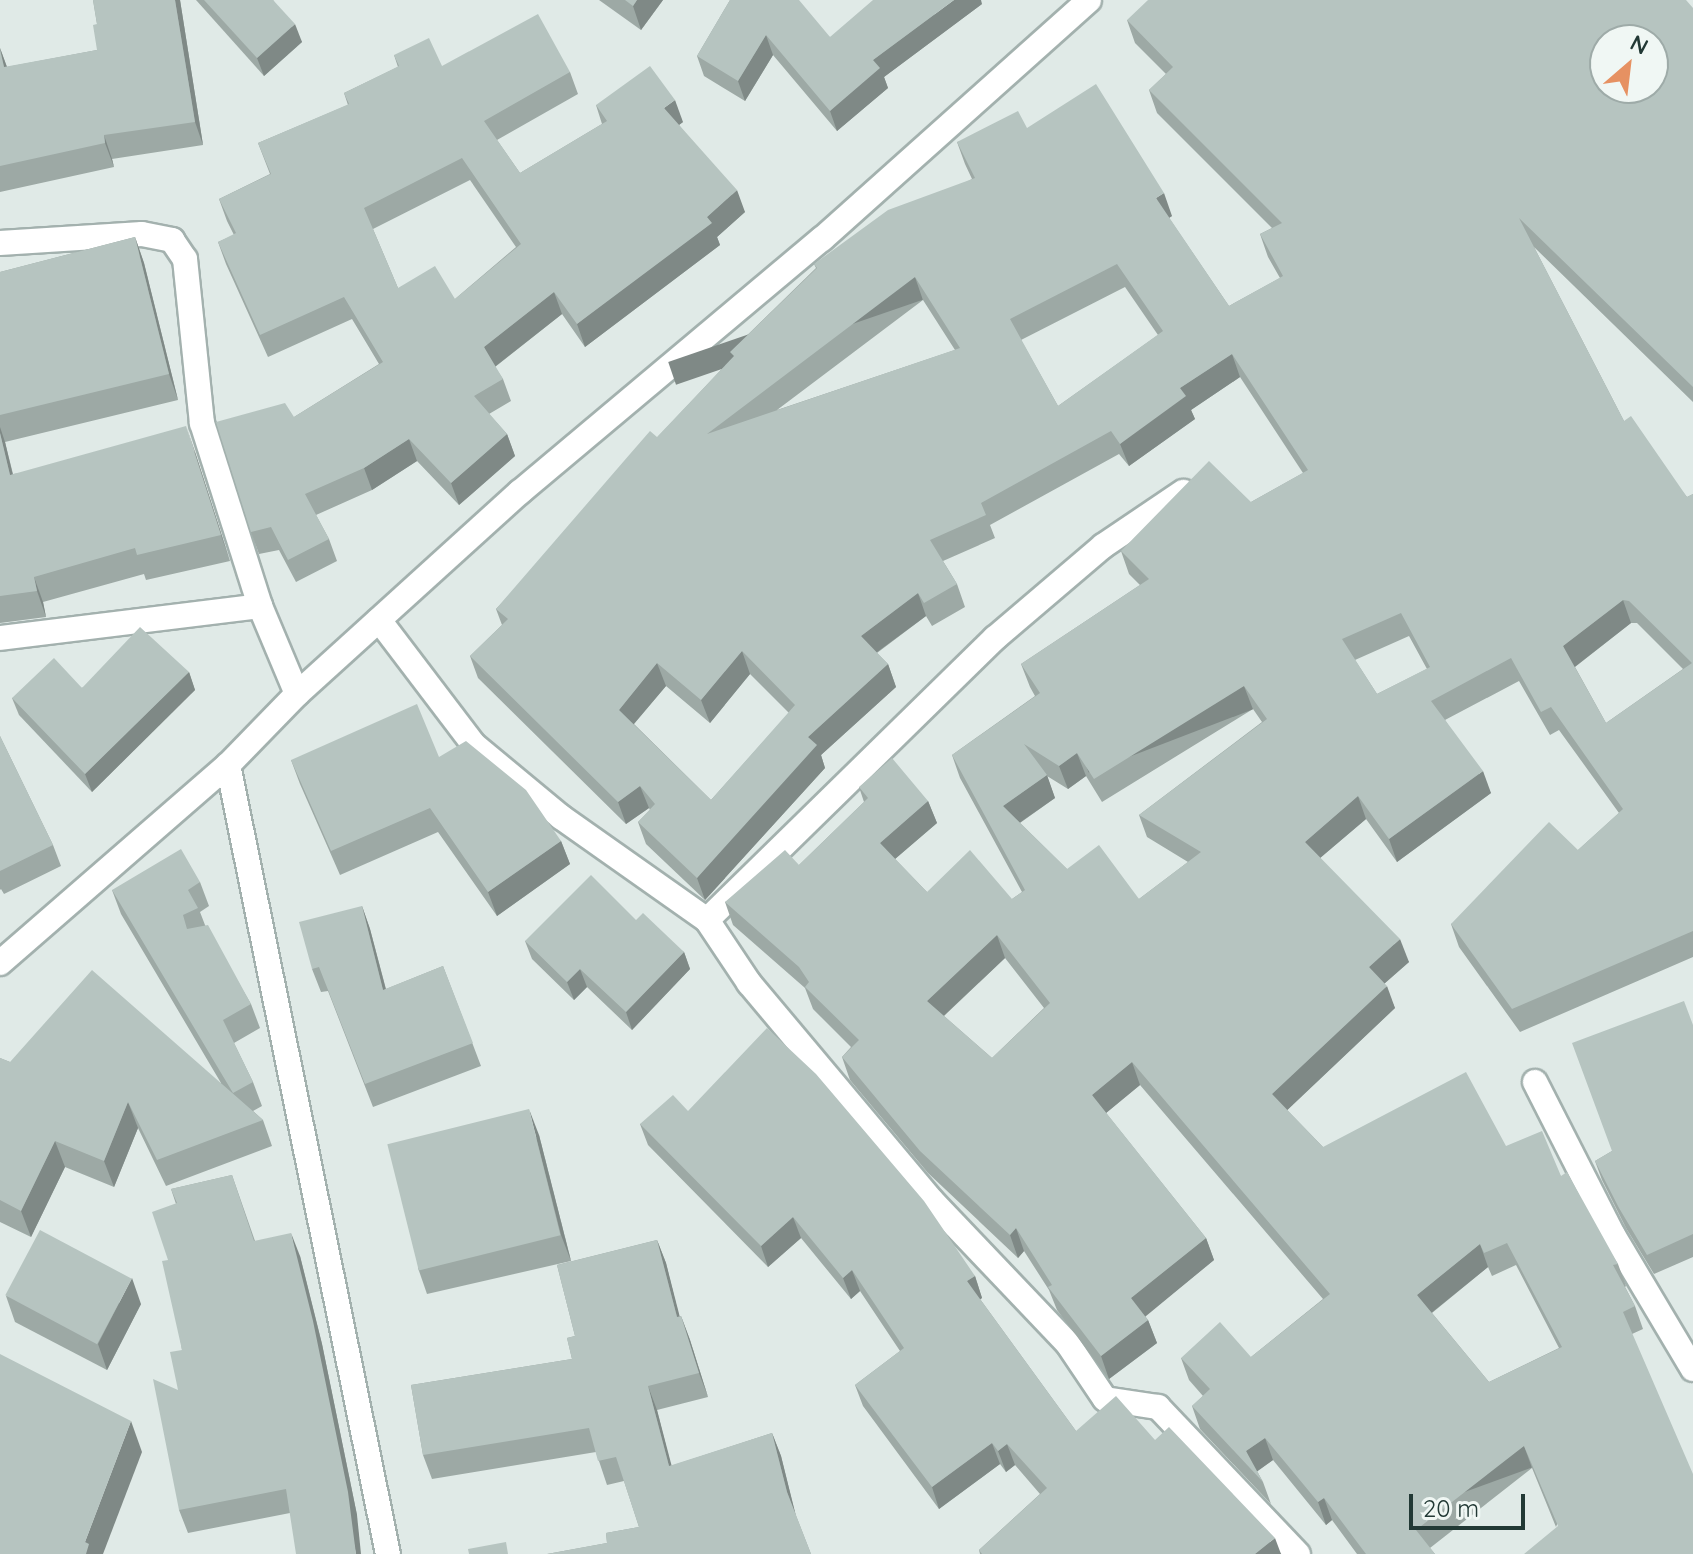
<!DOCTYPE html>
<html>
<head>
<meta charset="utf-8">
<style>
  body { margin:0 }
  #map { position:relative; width:1693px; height:1554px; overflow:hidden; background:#e0eae7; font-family:Quicksand,sans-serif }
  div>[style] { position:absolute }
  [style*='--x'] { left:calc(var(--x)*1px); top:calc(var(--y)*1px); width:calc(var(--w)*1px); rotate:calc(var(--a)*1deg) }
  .roads { filter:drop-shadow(2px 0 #a3b1ae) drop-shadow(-2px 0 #a3b1ae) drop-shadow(0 2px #a3b1ae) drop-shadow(0 -2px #a3b1ae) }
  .street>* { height:24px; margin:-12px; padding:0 12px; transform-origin:12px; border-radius:12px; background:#fff }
  .wall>* { inset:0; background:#9da9a5 }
  .shaded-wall>* { inset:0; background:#7f8986; transform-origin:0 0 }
  .building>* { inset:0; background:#b6c4c0; transform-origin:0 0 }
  span { translate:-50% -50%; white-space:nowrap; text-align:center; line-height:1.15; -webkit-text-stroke:7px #f0f7f4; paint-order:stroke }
  .north { position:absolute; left:1589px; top:24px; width:80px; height:80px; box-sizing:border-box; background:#f0f7f4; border:2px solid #9eaba8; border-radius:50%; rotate:28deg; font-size:22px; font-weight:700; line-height:32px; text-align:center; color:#223935 }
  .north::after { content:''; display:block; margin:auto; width:28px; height:36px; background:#e69162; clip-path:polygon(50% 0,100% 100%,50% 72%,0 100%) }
  .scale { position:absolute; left:1409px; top:1494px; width:116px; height:36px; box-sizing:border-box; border:4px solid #223935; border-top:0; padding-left:10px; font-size:24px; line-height:28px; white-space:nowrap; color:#223935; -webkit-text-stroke:6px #f0f7f4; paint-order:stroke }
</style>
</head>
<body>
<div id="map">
  <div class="roads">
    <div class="street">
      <i style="--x:0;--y:243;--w:142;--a:-3.6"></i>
      <i style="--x:142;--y:234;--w:31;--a:11"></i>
      <i style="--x:172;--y:240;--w:23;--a:56"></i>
      <i style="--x:185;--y:259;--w:165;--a:84.1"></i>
      <i style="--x:202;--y:423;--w:192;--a:72.4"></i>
      <i style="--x:260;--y:606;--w:95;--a:67.2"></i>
      <i style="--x:379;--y:620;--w:157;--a:52.8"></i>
      <i style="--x:474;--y:745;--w:113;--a:39.6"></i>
      <i style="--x:561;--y:817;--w:179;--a:35.2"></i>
      <i style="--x:707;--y:920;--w:76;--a:56.3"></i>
      <i style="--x:749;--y:983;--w:285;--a:50"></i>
      <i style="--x:932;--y:1201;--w:197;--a:46.4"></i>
      <i style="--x:1068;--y:1344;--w:66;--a:56.1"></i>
      <i style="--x:1105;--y:1399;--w:54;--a:8.6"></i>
      <i style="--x:1158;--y:1407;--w:203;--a:46.4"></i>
      <i style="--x:0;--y:638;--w:262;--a:-7"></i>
      <i style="--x:228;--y:765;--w:805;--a:78.54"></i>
      <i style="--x:707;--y:920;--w:403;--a:-44.4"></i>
      <i style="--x:995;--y:638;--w:142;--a:-40.4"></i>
      <i style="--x:1103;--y:546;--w:97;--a:-34"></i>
      <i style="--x:0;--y:963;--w:302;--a:-41"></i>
      <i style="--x:228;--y:765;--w:99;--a:-45.8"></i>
      <i style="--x:297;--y:694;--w:301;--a:-42.2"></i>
      <i style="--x:520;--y:492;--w:394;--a:-40"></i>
      <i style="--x:822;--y:239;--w:358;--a:-41.8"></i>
      <i style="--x:1535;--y:1082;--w:172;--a:63"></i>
      <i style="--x:1613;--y:1235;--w:156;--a:59.2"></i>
    </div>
  </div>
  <div class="wall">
    <i style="clip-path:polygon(93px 0,180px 0,203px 145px,112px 159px,114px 167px,0 192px,0 48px,7px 67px,97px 50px,97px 24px)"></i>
    <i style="clip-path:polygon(196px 0,273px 0,302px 42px,264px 76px)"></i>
    <i style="clip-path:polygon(599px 0,663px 0,641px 30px)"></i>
    <i style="clip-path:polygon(730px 0,830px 37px,982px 4px,884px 77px,888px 88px,837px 131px,773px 55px,745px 101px,704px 76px,697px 56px)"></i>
    <i style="clip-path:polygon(evenodd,1693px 8px,1693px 402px,1534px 247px,1624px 421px,1687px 497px,1693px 494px,1693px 957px,1520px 1032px,1459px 947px,1451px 924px,1578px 850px,1619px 813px,1559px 730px,1550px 735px,1519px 681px,1445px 720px,1491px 793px,1397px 862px,1366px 819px,1320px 858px,1409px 962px,1384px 984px,1395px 1008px,1287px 1110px,1323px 1147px,1506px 1146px,1561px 1176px,1618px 1264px,1626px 1286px,1625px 1287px,1635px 1306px,1643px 1329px,1632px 1334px,1556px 1527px,1532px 1468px,1430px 1548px,1435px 1554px,1357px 1554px,1332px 1520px,1326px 1525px,1273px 1460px,1257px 1471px,1263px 1482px,1271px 1504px,1200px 1429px,1192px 1406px,1203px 1396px,1189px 1380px,1181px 1358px,1251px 1357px,1323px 1299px,1140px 1085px,1106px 1113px,1206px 1238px,1214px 1260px,1145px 1316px,1148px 1320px,1157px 1343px,1109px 1379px,1057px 1310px,1049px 1290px,1024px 1251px,1018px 1258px,928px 1173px,850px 1080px,842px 1057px,851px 1047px,813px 1009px,805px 988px,733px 925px,725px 902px,799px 865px,864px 802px,859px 787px,928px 801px,937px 823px,895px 859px,927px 892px,1012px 899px,1022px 892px,960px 778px,952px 755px,1035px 696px,1030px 687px,1021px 664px,1140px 585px,1129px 574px,1121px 551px,1251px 502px,1303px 473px,1240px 377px,1191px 410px,1195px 419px,1129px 466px,1119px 454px,990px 525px,995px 538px,943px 561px,957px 584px,965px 607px,932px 626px,926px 616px,877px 653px,888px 664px,896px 687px,821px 755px,825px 768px,705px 900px,646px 844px,638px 822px,650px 810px,649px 808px,626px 824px,478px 678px,470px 656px,502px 625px,496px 609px,732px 358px,730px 352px,816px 268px,814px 264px,972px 179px,965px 164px,957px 142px,1027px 128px,1172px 216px,1169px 218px,1229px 306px,1280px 278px,1268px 257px,1260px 234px,1272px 228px,1157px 113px,1149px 90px,1166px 74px,1135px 43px,1127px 20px,1693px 8px,1125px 287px,1158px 335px,1058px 406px,1021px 340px,1125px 287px,1693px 8px,923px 300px,955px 350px,777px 410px,923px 300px,1693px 8px,1631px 623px,1637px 623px,1683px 669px,1606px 723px,1575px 667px,1631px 623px,1693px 8px,1409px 636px,1427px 669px,1377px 694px,1355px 660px,1409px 636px,1693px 8px,750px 674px,789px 713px,711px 800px,634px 724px,666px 686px,710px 723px,750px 674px,1693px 8px,1253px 709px,1262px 722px,1139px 815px,1147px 837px,1188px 862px,1139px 899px,1067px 869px,1020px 823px,1055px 798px,1047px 776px,1068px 789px,1086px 776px,1102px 802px,1253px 709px,1693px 8px,1005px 958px,1044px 1008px,992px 1058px,944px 1016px,1005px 958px,1693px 8px,1516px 1265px,1559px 1348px,1489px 1382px,1432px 1313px,1488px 1267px,1492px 1276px,1516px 1265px)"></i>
    <i style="clip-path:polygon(evenodd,394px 55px,442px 66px,570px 72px,578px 94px,497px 140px,520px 173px,602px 124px,596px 105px,683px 122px,679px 125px,745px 212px,717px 237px,720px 245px,585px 347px,562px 314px,495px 367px,503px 379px,511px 401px,489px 414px,507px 434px,515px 456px,459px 505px,417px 461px,372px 490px,316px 515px,329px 539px,337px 561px,296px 582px,279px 550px,259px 554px,251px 532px,294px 417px,379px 364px,352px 319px,268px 357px,226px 264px,218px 242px,234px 235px,227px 221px,219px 199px,270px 174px,258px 143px,348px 105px,344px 93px,398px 67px,394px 55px,470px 180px,516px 247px,455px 299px,398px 288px,373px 229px,470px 180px)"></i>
    <i style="clip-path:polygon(135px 237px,144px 263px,178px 400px,5px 442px,13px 474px,195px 452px,230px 561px,146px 580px,144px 574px,43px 602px,46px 617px,0 623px,0 272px)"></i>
    <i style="clip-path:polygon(189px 672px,195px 690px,92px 792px,19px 715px,12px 698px)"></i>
    <i style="clip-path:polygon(0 736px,53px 845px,61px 866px,4px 894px,1px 889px,0 890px)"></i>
    <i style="clip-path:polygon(439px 757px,561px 841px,570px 864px,497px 916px,438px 832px,340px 875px,300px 784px,291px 760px)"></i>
    <i style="clip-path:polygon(200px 882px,209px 906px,200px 912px,205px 925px,251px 1004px,260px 1028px,234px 1043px,253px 1082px,262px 1106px,253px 1111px,263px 1120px,272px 1146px,166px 1186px,138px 1128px,114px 1187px,65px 1167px,31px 1237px,0 1222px,0 1058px,10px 1062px,221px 1083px,121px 914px,112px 890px)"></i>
    <i style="clip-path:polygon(362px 906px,370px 929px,386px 989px,443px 966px,481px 1066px,373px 1107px,328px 991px,321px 992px,312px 969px)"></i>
    <i style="clip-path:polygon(636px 920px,684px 952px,690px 969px,632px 1030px,587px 987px,574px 1000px,532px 959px,525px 941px)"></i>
    <i style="clip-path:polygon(1693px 1025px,1693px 1257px,1654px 1274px,1626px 1228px,1602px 1180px,1595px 1161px,1612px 1151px)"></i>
    <i style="clip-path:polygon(688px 1111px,975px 1276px,982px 1298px,980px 1299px,1076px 1431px,1155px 1440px,1281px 1554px,980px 1554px,979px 1550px,1040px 1494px,1015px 1465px,1006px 1472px,1000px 1464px,939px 1509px,863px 1406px,855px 1385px,900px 1351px,860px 1291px,851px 1299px,801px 1238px,768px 1267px,648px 1145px,640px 1124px)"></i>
    <i style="clip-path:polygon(539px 1135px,571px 1261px,427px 1294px,418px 1268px)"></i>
    <i style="clip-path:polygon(232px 1175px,255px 1241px,300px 1256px,322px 1344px,357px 1515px,290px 1513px,188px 1533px,179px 1510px,178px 1390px,182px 1350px,168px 1260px,176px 1204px,171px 1189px)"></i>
    <i style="clip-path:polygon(657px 1240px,666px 1263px,679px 1316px,681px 1316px,690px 1340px,708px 1397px,657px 1410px,671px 1466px,772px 1433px,781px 1456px,795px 1513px,811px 1554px,547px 1554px,607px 1543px,606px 1533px,639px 1527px,624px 1481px,607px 1485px,596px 1452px,432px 1479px,423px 1455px,411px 1385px,572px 1359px,567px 1338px,575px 1336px,557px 1265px)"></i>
    <i style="clip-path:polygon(6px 1296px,141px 1304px,107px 1370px,15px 1322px)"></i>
  </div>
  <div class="shaded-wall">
    <i style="clip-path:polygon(175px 0,180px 0,203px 145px,195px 122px)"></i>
    <i style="clip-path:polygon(637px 0,663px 0,641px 30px,633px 6px)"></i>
    <i style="clip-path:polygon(954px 0,981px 0,982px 4px,884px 77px,888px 88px,837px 131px,830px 111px,873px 60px)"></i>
    <i style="clip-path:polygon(295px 24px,302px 42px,264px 76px,257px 58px)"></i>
    <i style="clip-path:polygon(766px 35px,773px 55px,745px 101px,738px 81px)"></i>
    <i style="clip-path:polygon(0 48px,8px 70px,4px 67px)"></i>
    <i style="clip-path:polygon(675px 100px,683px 122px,672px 130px,664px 108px)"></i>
    <i style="clip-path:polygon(104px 135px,112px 159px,114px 167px,105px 143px)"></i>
    <i style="clip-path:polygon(737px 190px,745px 212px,717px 237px,720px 245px,585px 347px,577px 324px,707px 217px)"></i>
    <i style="clip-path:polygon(1164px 193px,1172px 216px,1164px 221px,1156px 198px)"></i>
    <i style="clip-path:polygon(135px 237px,144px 263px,178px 400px,169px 374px)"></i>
    <i style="left:915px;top:277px;width:24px;height:261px;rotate:71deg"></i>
    <i style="clip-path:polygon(554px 292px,562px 314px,492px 369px,484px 347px)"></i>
    <i style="clip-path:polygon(1232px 354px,1240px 377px,1191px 410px,1195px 419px,1129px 466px,1120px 444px,1180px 388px)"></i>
    <i style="clip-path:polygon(186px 426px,195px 452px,230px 561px,221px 535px)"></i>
    <i style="clip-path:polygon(0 427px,5px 442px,19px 501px,10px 475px,0 433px)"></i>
    <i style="clip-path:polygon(507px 434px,515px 456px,459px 505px,451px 483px)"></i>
    <i style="clip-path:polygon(409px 439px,417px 461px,372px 490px,364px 468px)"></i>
    <i style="clip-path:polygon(34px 577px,43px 602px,46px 617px,37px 591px)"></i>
    <i style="clip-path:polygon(918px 593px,926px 616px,869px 658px,861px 636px)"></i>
    <i style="clip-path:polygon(1623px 600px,1631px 623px,1572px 669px,1563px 646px)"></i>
    <i style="clip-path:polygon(742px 651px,750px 674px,710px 723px,701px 700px)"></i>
    <i style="clip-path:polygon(657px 663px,666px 686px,627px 732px,619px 710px)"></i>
    <i style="clip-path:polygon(888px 664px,896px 687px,821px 755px,825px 768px,705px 900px,697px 878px,808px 737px)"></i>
    <i style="clip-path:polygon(189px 672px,195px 690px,92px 792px,85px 774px)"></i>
    <i style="left:1244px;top:686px;width:25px;height:176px;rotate:69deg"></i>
    <i style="clip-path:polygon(1077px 753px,1086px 776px,1068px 789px,1059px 766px)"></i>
    <i style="clip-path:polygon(1483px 771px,1491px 793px,1397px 862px,1389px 839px)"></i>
    <i style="clip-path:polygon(1047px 775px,1055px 798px,1012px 828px,1003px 806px)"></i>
    <i style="clip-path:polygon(640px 786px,649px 808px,626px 824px,618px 802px)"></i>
    <i style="clip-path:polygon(1358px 796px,1366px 819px,1313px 864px,1305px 842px)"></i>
    <i style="clip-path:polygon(928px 801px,937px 823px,888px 865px,880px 843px)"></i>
    <i style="clip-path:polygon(561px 841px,570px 864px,497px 916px,488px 892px)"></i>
    <i style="clip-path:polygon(362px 906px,370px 929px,392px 1013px,383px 990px)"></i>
    <i style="clip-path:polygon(997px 935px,1005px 958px,935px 1024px,927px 1001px)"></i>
    <i style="clip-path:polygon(1400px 939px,1409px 962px,1377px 990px,1369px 967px)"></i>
    <i style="clip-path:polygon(684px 952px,690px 969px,632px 1030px,626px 1012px)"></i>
    <i style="clip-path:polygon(580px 969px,587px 987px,574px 1000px,567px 982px)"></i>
    <i style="clip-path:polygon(1387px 986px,1395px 1008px,1280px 1117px,1272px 1094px)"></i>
    <i style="clip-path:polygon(1132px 1062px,1140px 1085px,1100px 1118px,1092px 1095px)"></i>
    <i style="clip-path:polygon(128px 1102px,138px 1128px,114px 1187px,104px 1161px)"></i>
    <i style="clip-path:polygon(529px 1109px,539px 1135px,571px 1261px,561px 1235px)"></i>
    <i style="clip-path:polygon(55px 1141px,65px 1167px,31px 1237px,21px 1211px)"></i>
    <i style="clip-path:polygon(793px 1217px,801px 1238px,768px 1267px,761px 1246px)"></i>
    <i style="clip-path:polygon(1016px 1228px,1024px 1251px,1018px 1258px,1010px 1235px)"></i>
    <i style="clip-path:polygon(291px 1233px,300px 1256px,322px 1344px,357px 1515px,361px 1554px,356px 1554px)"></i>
    <i style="clip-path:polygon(1206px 1238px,1214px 1260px,1140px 1321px,1131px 1298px)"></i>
    <i style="clip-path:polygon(657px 1240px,666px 1263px,686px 1341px,677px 1317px)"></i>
    <i style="clip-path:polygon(1480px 1244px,1488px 1267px,1425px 1318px,1417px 1295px)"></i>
    <i style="clip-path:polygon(852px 1270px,860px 1291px,851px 1299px,843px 1278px)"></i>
    <i style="clip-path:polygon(975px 1276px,982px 1298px,975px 1303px,967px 1281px)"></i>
    <i style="clip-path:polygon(132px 1278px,141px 1304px,107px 1370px,98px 1344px)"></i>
    <i style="clip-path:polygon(681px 1316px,690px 1340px,708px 1397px,699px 1373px)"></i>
    <i style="clip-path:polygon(1148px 1320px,1157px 1343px,1109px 1379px,1101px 1356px)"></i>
    <i style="clip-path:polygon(648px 1386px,657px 1410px,678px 1490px,669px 1466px)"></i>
    <i style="clip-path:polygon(131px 1421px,142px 1452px,103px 1554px,86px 1554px,85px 1542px)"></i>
    <i style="clip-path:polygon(772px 1433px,781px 1456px,796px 1516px,787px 1492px)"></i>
    <i style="clip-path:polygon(1265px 1438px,1273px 1460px,1255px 1473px,1246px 1451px)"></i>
    <i style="clip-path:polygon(992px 1443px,1000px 1464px,939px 1509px,932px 1487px)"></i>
    <i style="clip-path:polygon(1007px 1444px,1015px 1465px,1006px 1472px,998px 1451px)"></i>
    <i style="left:1524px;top:1446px;width:23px;height:137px;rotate:70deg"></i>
    <i style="clip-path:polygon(1324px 1498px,1332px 1520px,1326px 1525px,1318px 1502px)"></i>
    <i style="clip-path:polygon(1275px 1538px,1281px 1554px,1255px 1554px)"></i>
  </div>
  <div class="building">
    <i style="clip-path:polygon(93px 0,175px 0,195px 122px,104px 135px,105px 143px,0 166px,0 50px,4px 67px,97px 50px,93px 25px,97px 24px)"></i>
    <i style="clip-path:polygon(204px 0,273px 0,295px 24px,257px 58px)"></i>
    <i style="clip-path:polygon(625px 0,637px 0,633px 6px)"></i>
    <i style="clip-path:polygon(730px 0,799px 0,830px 37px,873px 0,954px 0,873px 60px,880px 68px,830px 111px,766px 35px,738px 81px,697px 56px)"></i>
    <i style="clip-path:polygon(evenodd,1148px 0,1686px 0,1693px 8px,1693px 387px,1519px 218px,1624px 421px,1631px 416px,1687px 497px,1693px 494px,1693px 931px,1512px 1009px,1451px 924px,1549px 822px,1578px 850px,1623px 809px,1551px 707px,1541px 712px,1511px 658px,1431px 701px,1483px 771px,1389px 839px,1358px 796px,1305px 842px,1400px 939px,1369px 967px,1387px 986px,1272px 1094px,1323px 1147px,1466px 1072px,1506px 1146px,1542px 1131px,1561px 1176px,1567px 1172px,1618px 1264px,1613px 1265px,1635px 1306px,1623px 1312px,1693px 1474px,1693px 1554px,1524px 1554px,1558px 1526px,1524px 1446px,1416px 1530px,1435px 1554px,1366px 1554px,1324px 1498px,1318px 1502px,1265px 1438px,1246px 1451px,1263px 1482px,1192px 1406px,1210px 1389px,1181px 1358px,1220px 1322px,1251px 1357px,1330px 1294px,1132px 1062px,1092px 1095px,1206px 1238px,1131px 1298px,1148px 1320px,1101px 1356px,1048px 1287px,1052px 1285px,1016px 1228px,1010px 1235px,920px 1151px,842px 1057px,859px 1040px,805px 987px,809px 982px,799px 967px,725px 902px,785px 850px,799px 865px,868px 798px,859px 787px,892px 758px,928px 801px,880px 843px,927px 892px,970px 850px,1012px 899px,1025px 890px,952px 755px,1040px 693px,1021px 664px,1149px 579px,1121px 551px,1209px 461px,1251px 502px,1308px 470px,1232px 354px,1180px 388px,1186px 396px,1120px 444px,1111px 431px,981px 503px,986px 515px,930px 540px,957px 584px,924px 603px,918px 593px,861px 636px,888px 664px,808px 737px,817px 745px,697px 878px,638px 822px,655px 804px,640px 786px,618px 802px,470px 656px,508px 619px,496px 609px,630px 454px,650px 431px,657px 437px,734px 356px,730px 352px,817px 268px,814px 264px,888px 210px,975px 178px,957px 142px,1018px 111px,1027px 128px,1096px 84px,1164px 193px,1156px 198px,1229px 306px,1283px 276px,1260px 234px,1282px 223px,1149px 90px,1173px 67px,1127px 20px,1148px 0,1605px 40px,1653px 40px,1653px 88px,1605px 88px,1605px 40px,1148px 0,1117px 264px,1163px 331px,1058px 406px,1010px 319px,1117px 264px,1148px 0,915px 277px,960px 348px,707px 434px,915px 277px,1148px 0,1623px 600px,1629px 601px,1692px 663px,1606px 723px,1563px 646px,1623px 600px,1148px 0,1401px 613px,1430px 667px,1377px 694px,1342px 639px,1401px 613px,1148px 0,742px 651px,795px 705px,711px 800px,619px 710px,657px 663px,701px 700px,742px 651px,1148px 0,1244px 686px,1267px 719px,1139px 815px,1201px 852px,1139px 899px,1099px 845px,1067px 869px,1003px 806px,1047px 775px,1024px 744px,1059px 766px,1077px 753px,1094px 779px,1244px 686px,1148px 0,997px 935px,1050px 1003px,992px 1058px,927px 1001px,997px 935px,1148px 0,1507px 1243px,1562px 1347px,1489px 1382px,1417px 1295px,1480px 1244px,1484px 1253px,1507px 1243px)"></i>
    <i style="clip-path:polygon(evenodd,538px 14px,570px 72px,484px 121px,520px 173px,607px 121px,596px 105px,650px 66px,675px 100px,664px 108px,737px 190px,707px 217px,712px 223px,577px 324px,554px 292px,484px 347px,503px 379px,474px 396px,507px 434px,451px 483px,409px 439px,364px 468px,305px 494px,329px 539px,288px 560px,271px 527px,251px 532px,216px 422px,285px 403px,294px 417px,383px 362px,344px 297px,260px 335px,218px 242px,236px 233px,219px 199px,271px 174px,258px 143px,349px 104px,344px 93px,399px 66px,394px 55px,429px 38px,442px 66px,538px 14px,462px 158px,521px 244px,455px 299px,435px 266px,398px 288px,364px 208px,462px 158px)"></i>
    <i style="clip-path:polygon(135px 237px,169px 374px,0 415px,0 272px)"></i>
    <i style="clip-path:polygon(186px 426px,221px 535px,137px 555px,135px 548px,34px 577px,37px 591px,0 596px,0 433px,10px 475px)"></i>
    <i style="clip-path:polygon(140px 627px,189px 672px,85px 774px,12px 698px,54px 658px,82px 688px)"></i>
    <i style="clip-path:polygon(417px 704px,439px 757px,466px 741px,526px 790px,561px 841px,488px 892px,430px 808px,331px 851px,291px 760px)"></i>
    <i style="clip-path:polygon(0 736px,53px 845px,0 871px)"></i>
    <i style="clip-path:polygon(181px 849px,200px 882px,188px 890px,198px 908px,183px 915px,187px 929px,208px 925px,251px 1004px,223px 1020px,253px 1082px,233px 1093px,112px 890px)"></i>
    <i style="clip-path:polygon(591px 875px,636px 920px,643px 913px,684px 952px,626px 1012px,580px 969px,567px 982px,525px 941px)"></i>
    <i style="clip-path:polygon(362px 906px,383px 990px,443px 966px,473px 1043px,365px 1084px,319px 967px,312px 969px,299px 922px)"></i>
    <i style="clip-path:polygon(92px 970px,263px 1120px,157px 1160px,128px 1102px,104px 1161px,55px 1141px,21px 1211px,0 1200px,0 1058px,10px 1062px)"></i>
    <i style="clip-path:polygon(1684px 1001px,1693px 1025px,1693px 1234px,1647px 1255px,1619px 1208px,1595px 1161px,1612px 1151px,1572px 1043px)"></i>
    <i style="clip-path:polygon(767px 1028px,816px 1074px,924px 1201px,975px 1276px,967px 1281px,1076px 1431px,1116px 1396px,1155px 1440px,1169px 1427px,1275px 1538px,1255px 1554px,982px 1554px,979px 1550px,1047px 1488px,1007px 1444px,998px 1451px,992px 1443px,932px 1487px,855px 1385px,904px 1348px,852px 1270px,843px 1278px,793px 1217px,761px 1246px,640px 1124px,673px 1095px,688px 1111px)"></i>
    <i style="left:529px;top:1109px;width:130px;height:146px;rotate:76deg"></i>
    <i style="clip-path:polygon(232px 1175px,254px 1241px,291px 1233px,313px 1321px,348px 1492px,356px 1554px,296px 1554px,286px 1489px,179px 1510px,153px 1379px,178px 1390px,170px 1352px,182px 1350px,162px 1261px,168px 1260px,152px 1212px,177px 1203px,171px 1189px)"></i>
    <i style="left:40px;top:1230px;width:104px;height:74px;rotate:28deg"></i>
    <i style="clip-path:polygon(657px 1240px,677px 1317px,681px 1316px,699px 1373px,648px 1386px,669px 1466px,772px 1433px,787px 1492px,811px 1554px,547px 1554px,607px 1543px,606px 1533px,639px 1527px,616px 1457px,598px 1461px,589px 1428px,423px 1455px,411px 1385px,572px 1359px,567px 1338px,575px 1336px,557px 1265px)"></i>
    <i style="clip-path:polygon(0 1354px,131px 1421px,85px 1542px,89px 1544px,86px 1554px,0 1554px)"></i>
    <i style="clip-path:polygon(506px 1542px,508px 1554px,469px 1554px,468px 1549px)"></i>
  </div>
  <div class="north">N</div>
  <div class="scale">20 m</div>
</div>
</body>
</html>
